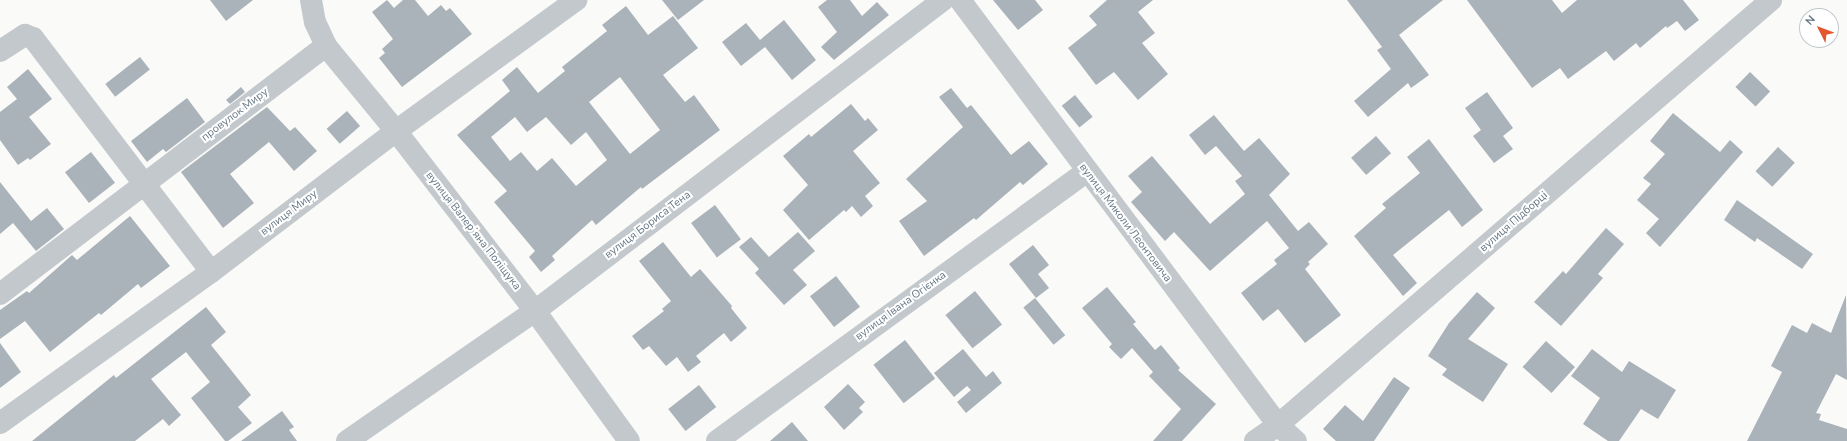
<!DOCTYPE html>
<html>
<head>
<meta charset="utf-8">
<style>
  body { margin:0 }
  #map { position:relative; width:1847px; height:441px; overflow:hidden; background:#fafaf8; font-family:"Nunito Sans",sans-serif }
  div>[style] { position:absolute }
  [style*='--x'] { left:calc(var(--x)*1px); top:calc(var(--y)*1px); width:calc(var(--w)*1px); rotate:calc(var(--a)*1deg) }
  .building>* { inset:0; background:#aab3b9; transform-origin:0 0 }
  .minor>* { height:22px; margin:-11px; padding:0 11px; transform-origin:11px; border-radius:11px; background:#c3c8cc }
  span { translate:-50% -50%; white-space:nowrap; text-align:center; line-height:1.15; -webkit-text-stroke:4px #fff; paint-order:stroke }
  .street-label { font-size:11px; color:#657683 }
  .north { position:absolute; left:1799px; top:8px; width:40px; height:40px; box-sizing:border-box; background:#fff; border:1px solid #c1c8cd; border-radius:50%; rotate:312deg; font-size:11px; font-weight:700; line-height:16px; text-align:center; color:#657683 }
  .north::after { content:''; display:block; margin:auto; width:14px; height:18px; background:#e4572e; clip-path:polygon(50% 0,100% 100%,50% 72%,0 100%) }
</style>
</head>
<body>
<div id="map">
  <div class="building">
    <i style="clip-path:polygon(210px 0,253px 0,226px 21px)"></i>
    <i style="clip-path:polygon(387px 0,394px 8px,403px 0,415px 0,428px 16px,441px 5px,446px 11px,450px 8px,472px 34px,402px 87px,379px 58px,385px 53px,382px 49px,393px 39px,372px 12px)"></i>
    <i style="clip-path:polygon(662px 0,704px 0,678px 20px)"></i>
    <i style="clip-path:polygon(827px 0,850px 0,862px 16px,877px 2px,889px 15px,834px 60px,821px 47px,837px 32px,818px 7px)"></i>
    <i style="clip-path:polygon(993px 0,1035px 0,1043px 10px,1018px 30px)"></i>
    <i style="clip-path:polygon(1107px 0,1153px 0,1138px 12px,1155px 33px,1142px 43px,1168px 74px,1138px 100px,1114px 72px,1096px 85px,1068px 48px,1097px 25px,1089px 16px)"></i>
    <i style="clip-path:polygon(1347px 0,1443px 0,1399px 35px,1429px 75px,1411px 88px,1408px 83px,1368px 117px,1354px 101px,1391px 69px,1377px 50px,1382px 47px)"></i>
    <i style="clip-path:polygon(1467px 0,1552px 0,1562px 13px,1577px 0,1683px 0,1699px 20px,1685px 31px,1677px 21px,1667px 28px,1666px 26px,1640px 48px,1636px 43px,1614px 61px,1606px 51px,1568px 79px,1560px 68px,1532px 88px)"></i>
    <i style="clip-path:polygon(evenodd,626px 6px,648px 35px,673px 16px,698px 48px,663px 75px,685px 102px,694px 95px,720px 130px,642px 189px,641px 187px,596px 225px,592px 220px,552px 256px,555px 260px,541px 272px,529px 257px,535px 251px,494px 202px,507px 191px,457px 135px,510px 91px,502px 80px,517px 67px,538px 93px,565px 71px,562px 67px,607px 31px,602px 25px,626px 6px,620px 77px,660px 130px,630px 154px,589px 102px,620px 77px,626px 6px,515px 117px,527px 132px,546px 117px,571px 145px,586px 132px,607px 160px,576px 186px,552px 158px,537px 171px,521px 152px,510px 161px,491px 137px,515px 117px)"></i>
    <i style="clip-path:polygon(784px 20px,816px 60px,792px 80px,765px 47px,741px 66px,722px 42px,746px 23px,760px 40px)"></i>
    <i style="left:140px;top:57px;width:16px;height:44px;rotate:52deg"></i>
    <i style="clip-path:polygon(28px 69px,52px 99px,29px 117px,51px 144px,30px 160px,28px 158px,18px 165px,0 140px,0 112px,17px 99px,7px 87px)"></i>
    <i style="left:1750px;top:72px;width:28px;height:21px;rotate:44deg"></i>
    <i style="clip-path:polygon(241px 87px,245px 92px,230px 104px,226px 100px)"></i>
    <i style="clip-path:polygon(951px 88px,967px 108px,971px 105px,1011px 155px,1029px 141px,1048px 164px,1023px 185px,1020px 182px,976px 220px,974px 218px,924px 256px,899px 221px,927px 201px,906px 179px,963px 127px,939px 97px)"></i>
    <i style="clip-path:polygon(1487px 92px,1513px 128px,1503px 136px,1513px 149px,1494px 163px,1473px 136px,1481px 130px,1465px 108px)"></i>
    <i style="left:1075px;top:95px;width:28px;height:17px;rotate:51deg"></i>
    <i style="clip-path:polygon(187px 98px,205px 122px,166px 152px,163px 149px,147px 162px,131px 141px)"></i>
    <i style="clip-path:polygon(851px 104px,865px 121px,868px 118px,878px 130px,853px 151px,880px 183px,865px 196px,873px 206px,861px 217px,852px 206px,846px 212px,844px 210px,809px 240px,783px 210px,808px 185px,783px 156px,809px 134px,811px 137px)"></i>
    <i style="clip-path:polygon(267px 107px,290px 131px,295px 127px,317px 151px,294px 171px,269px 142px,230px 174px,254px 203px,223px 228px,181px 172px)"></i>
    <i style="left:347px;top:111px;width:20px;height:27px;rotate:49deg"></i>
    <i style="clip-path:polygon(1673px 113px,1720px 152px,1730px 140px,1743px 152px,1660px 247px,1646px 233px,1659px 219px,1637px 200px,1651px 184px,1643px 178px,1665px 154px,1650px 141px)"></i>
    <i style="clip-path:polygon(1214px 115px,1244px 151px,1259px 138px,1290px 174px,1269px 195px,1298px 231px,1309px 222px,1328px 244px,1308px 262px,1310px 264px,1305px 269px,1341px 315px,1305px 343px,1278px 309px,1263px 321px,1241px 293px,1277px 264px,1274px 260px,1289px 248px,1267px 221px,1210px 271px,1174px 232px,1165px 241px,1131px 202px,1142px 192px,1128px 176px,1152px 156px,1210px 224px,1245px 194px,1235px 181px,1242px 176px,1216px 146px,1205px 155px,1189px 135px)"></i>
    <i style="left:1376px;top:136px;width:23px;height:33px;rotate:49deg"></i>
    <i style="clip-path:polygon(1429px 139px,1483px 210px,1462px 227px,1449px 210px,1393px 255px,1417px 283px,1403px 296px,1354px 236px,1386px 208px,1382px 204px,1420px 173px,1407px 157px)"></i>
    <i style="left:1778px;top:147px;width:23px;height:33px;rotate:43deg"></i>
    <i style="left:91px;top:152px;width:39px;height:33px;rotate:52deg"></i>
    <i style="clip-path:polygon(0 182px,31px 221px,47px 208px,64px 229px,36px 251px,13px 223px,0 234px)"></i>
    <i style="clip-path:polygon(1737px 200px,1813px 254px,1802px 269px,1757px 238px,1755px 242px,1724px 220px)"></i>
    <i style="left:715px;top:205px;width:43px;height:30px;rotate:53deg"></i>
    <i style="clip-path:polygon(130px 216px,170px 266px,141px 288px,138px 284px,101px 315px,99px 313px,50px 352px,25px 321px,0 339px,0 310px,27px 291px,29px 293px,72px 255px,77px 260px)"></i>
    <i style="clip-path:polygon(1606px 228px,1624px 244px,1598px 274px,1603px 278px,1561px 326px,1534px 302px,1563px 271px,1566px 274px)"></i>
    <i style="clip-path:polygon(798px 232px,815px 251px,793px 270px,807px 285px,784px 305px,755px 273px,759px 269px,739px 247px,751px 237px,769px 257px)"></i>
    <i style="clip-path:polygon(663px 242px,691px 277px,700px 269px,732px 306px,731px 308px,747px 328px,731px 342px,724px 333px,696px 356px,701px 362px,688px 372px,677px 357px,666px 366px,649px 346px,643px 350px,632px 336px,664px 311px,662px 309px,671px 301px,639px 261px)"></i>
    <i style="clip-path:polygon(1033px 245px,1049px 265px,1038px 274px,1049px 288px,1036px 298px,1009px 264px)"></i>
    <i style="left:836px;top:276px;width:39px;height:33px;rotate:52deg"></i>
    <i style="clip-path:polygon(1107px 287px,1136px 322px,1133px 324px,1155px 350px,1161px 345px,1180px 368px,1178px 370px,1216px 404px,1182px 441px,1153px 441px,1181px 409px,1149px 376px,1153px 372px,1132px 348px,1121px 359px,1109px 347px,1112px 344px,1082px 308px)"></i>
    <i style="left:975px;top:291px;width:43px;height:38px;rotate:51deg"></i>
    <i style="clip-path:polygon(1477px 292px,1495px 308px,1468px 339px,1508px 364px,1483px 402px,1442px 375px,1447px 369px,1428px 356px,1449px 323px)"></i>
    <i style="clip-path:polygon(1846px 295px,1847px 380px,1836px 374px,1816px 413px,1821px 414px,1819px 420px,1847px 429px,1847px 441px,1747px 441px,1782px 372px,1771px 366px,1792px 325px,1807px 333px,1812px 323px,1831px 333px)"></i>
    <i style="left:1035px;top:298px;width:48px;height:15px;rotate:51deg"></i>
    <i style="clip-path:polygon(206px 307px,226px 332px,211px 345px,251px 395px,238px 407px,252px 423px,228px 441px,225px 441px,191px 398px,210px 382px,186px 352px,151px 379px,181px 415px,169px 426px,163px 419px,135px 441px,32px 441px,114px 375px,116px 378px)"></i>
    <i style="left:905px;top:340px;width:49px;height:40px;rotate:52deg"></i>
    <i style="left:1546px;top:341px;width:39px;height:35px;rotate:42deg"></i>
    <i style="clip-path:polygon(0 343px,21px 372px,0 388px)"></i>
    <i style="clip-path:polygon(963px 349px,986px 377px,993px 371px,1002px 383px,966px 413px,957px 402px,971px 390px,967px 386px,954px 397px,934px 373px)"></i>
    <i style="clip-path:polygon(1592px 349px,1622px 372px,1629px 361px,1676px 390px,1658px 419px,1641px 409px,1619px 441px,1608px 441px,1583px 424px,1600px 398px,1571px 376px)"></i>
    <i style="clip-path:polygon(1394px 377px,1410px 388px,1374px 441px,1336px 441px,1323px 429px,1345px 405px,1363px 421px)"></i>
    <i style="clip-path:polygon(848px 384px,865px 402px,859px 408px,863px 412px,844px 430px,824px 407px)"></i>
    <i style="left:699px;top:385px;width:28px;height:39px;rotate:52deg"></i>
    <i style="clip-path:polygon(282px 411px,294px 427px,289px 430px,297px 441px,241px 441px)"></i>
    <i style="clip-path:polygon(792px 422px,808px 441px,770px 441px)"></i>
  </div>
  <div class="minor">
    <i style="--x:311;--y:0;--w:22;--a:80"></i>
    <i style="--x:315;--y:22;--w:26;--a:65"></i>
    <i style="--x:326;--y:46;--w:110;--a:50.5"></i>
    <i style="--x:396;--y:131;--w:227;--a:52.3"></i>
    <i style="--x:535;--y:311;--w:160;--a:54.1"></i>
    <i style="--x:960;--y:0;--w:531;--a:53.19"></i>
    <i style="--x:1278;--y:425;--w:24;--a:42"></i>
    <i style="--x:0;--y:51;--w:30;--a:-33"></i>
    <i style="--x:25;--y:35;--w:9;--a:21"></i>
    <i style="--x:33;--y:38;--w:294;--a:52.7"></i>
    <i style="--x:0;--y:294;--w:410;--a:-37.3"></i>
    <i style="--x:0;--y:423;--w:259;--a:-35.6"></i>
    <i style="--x:211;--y:272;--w:233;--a:-37.3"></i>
    <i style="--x:396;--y:131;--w:223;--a:-36"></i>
    <i style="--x:347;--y:441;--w:229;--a:-34.7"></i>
    <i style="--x:535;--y:311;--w:513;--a:-37.32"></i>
    <i style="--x:717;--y:441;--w:457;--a:-36.1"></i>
    <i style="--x:1255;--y:441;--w:28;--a:-35"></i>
    <i style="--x:1278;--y:425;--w:651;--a:-40.76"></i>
  </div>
  <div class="street-label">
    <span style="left:235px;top:115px;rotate:-37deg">провулок Миру</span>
    <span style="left:289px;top:213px;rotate:-37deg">вулиця Миру</span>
    <span style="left:1514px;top:222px;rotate:-41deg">вулиця Підборці</span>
    <span style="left:1125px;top:223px;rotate:53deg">вулиця Миколи Леонтовича</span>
    <span style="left:648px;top:225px;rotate:-37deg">вулиця Бориса Тена</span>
    <span style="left:473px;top:231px;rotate:52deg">вулиця Валерʼяна Поліщука</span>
    <span style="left:901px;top:306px;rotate:-36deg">вулиця Івана Огієнка</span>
  </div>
  <div class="north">N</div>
</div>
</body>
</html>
